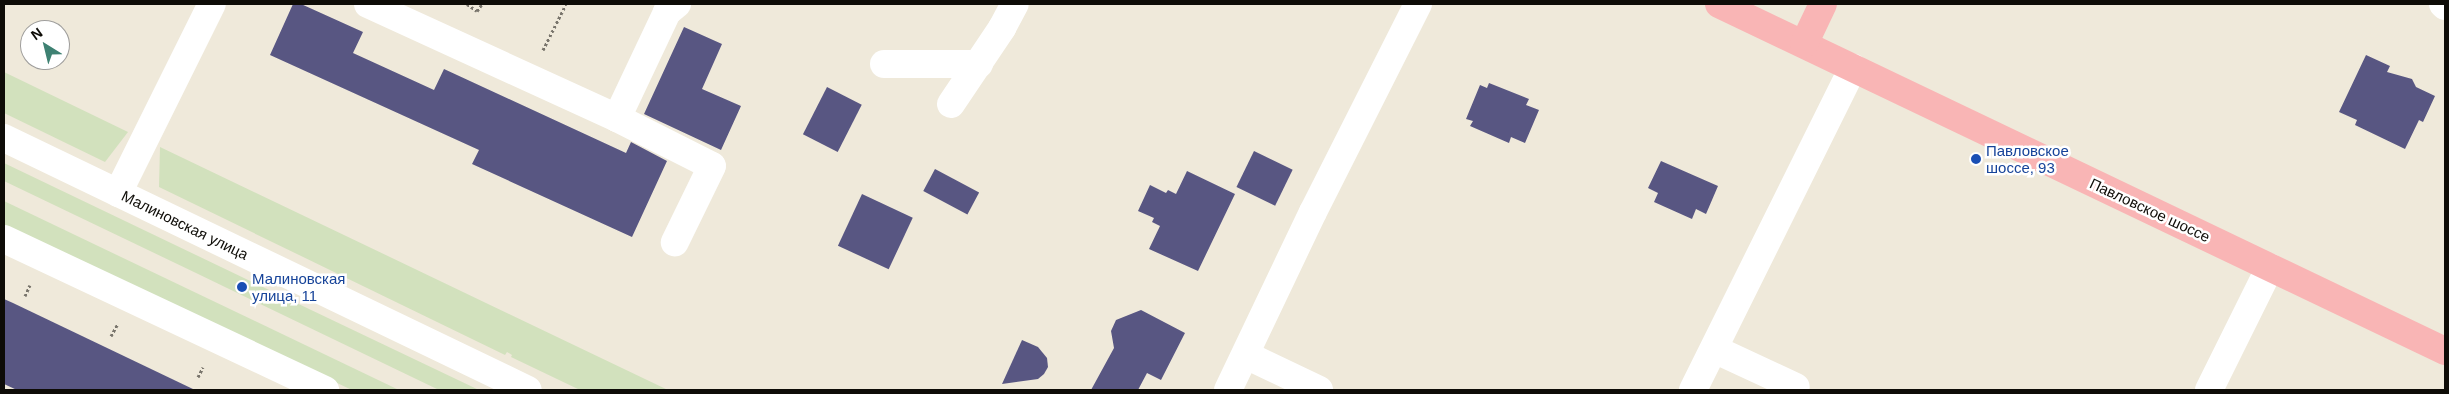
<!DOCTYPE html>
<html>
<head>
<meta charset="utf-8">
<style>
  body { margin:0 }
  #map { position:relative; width:2449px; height:394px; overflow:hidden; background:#efe9da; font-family:Arial,sans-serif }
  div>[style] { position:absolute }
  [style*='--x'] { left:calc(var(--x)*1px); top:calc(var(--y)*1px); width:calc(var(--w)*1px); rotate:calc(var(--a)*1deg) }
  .green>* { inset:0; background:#d2e1bd }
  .building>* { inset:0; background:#585682; transform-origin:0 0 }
  .path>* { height:3px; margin-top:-1.5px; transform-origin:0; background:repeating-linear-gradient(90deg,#79756c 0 2.5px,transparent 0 5px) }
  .minor>* { height:28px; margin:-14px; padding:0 14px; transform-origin:14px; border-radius:14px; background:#fff }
  .major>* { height:28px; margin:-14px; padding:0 14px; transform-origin:14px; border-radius:14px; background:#f9b5b5 }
  .dots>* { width:14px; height:14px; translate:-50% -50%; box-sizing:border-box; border:2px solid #fff; border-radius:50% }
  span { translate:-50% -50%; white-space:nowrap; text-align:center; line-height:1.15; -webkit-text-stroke:5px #fff; paint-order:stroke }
  .transit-label { font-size:15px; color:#164399 }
  .left { translate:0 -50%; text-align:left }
  .street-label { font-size:15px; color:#0e0c07 }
  .frame { position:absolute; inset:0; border:5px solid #0e0c07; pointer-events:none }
  .north { position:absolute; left:20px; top:20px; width:50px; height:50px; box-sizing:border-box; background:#fff; border:1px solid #9f9e9c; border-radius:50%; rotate:324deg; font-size:14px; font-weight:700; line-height:20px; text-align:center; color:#0e0c07 }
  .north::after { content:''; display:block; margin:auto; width:18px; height:22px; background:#3e8172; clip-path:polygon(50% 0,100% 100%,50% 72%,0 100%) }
</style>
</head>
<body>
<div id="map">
  <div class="green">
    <i style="clip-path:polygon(4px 72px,128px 132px,105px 162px,4px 113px)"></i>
    <i style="clip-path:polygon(160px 147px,668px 390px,580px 390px,511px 357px,512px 355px,507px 352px,505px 355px,159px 187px)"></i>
    <i style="clip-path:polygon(4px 163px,221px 267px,479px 390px,439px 390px,196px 273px,4px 181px)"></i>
    <i style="clip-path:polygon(4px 201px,399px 390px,352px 390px,4px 227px)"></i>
  </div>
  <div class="building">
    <i style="clip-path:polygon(293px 4px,301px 4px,363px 32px,353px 53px,434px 90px,444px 69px,626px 153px,631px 142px,667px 161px,632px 237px,472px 164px,479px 150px,270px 55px)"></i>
    <i style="clip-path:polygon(684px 27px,722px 44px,702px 89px,741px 106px,721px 150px,644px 114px)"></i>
    <i style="clip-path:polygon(2366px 55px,2390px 66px,2387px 72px,2412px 79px,2416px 87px,2435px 96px,2423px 122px,2419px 120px,2405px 149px,2355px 125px,2357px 120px,2339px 112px)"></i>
    <i style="clip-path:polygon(1489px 83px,1529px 99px,1526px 105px,1539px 110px,1525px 143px,1511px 137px,1509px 143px,1470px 126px,1473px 121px,1466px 119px,1480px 85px,1487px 88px)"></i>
    <i style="left:827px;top:87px;width:39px;height:53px;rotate:27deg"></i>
    <i style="left:1254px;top:151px;width:43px;height:40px;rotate:26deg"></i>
    <i style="clip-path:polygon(1661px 161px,1718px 186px,1706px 214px,1696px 209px,1692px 219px,1654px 202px,1658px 193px,1648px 188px)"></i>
    <i style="left:935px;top:169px;width:50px;height:25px;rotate:28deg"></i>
    <i style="clip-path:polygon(1187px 171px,1235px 194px,1198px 271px,1149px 249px,1160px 226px,1152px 222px,1154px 218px,1138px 211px,1150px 185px,1166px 193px,1168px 190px,1176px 194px)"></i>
    <i style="left:862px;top:194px;width:56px;height:57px;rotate:25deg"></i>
    <i style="clip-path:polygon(4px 299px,13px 303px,195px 390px,17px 390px,4px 384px)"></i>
    <i style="clip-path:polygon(1141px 310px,1185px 333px,1161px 380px,1147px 373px,1138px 390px,1091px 390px,1114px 348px,1111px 331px,1116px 320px)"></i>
    <i style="clip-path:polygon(1022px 340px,1038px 347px,1047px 358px,1048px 367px,1044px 374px,1038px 379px,1002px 384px)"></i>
  </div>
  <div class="path">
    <i style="--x:467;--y:4;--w:12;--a:35"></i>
    <i style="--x:477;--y:11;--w:9;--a:-54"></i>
    <i style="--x:543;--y:50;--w:51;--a:-63.4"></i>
    <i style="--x:25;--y:296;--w:12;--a:-66"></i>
    <i style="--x:111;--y:336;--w:13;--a:-61"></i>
    <i style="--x:198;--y:377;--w:11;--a:-63"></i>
  </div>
  <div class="minor">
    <i style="--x:368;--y:4;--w:274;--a:24.6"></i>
    <i style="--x:617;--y:118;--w:106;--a:26.8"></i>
    <i style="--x:712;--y:166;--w:85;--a:116"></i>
    <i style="--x:2443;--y:4;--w:3;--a:45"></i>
    <i style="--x:884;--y:64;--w:95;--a:0"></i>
    <i style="--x:951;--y:104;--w:92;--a:-56.1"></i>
    <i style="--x:1002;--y:28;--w:27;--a:-62"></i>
    <i style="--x:617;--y:118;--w:117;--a:-64.7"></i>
    <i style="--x:667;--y:12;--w:13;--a:-39"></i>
    <i style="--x:4;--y:138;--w:581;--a:25.68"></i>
    <i style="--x:118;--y:193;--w:211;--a:-63.6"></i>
    <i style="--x:4;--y:239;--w:355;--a:25.2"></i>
    <i style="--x:1714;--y:349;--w:90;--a:24.9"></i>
    <i style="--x:1246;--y:355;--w:81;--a:25.6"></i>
    <i style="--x:1228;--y:390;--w:197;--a:-64.5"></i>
    <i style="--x:1313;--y:212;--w:233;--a:-63.2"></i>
    <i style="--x:1693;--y:390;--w:360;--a:-63.6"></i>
    <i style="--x:2209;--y:390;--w:137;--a:-63.6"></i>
  </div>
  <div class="major">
    <i style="--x:1719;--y:4;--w:805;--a:25.55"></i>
    <i style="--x:1804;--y:44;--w:44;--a:-64.6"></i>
  </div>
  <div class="dots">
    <i style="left:1976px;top:159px;background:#1a4fb4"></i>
    <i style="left:242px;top:287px;background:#1a4fb4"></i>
  </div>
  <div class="transit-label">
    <span class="left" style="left:1986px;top:159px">Павловское<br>шоссе, 93</span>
    <span class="left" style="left:252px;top:287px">Малиновская<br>улица, 11</span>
  </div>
  <div class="street-label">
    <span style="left:2150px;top:210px;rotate:25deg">Павловское шоссе</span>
    <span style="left:185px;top:225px;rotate:26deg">Малиновская улица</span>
  </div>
  <div class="frame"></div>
  <div class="north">N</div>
</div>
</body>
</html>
